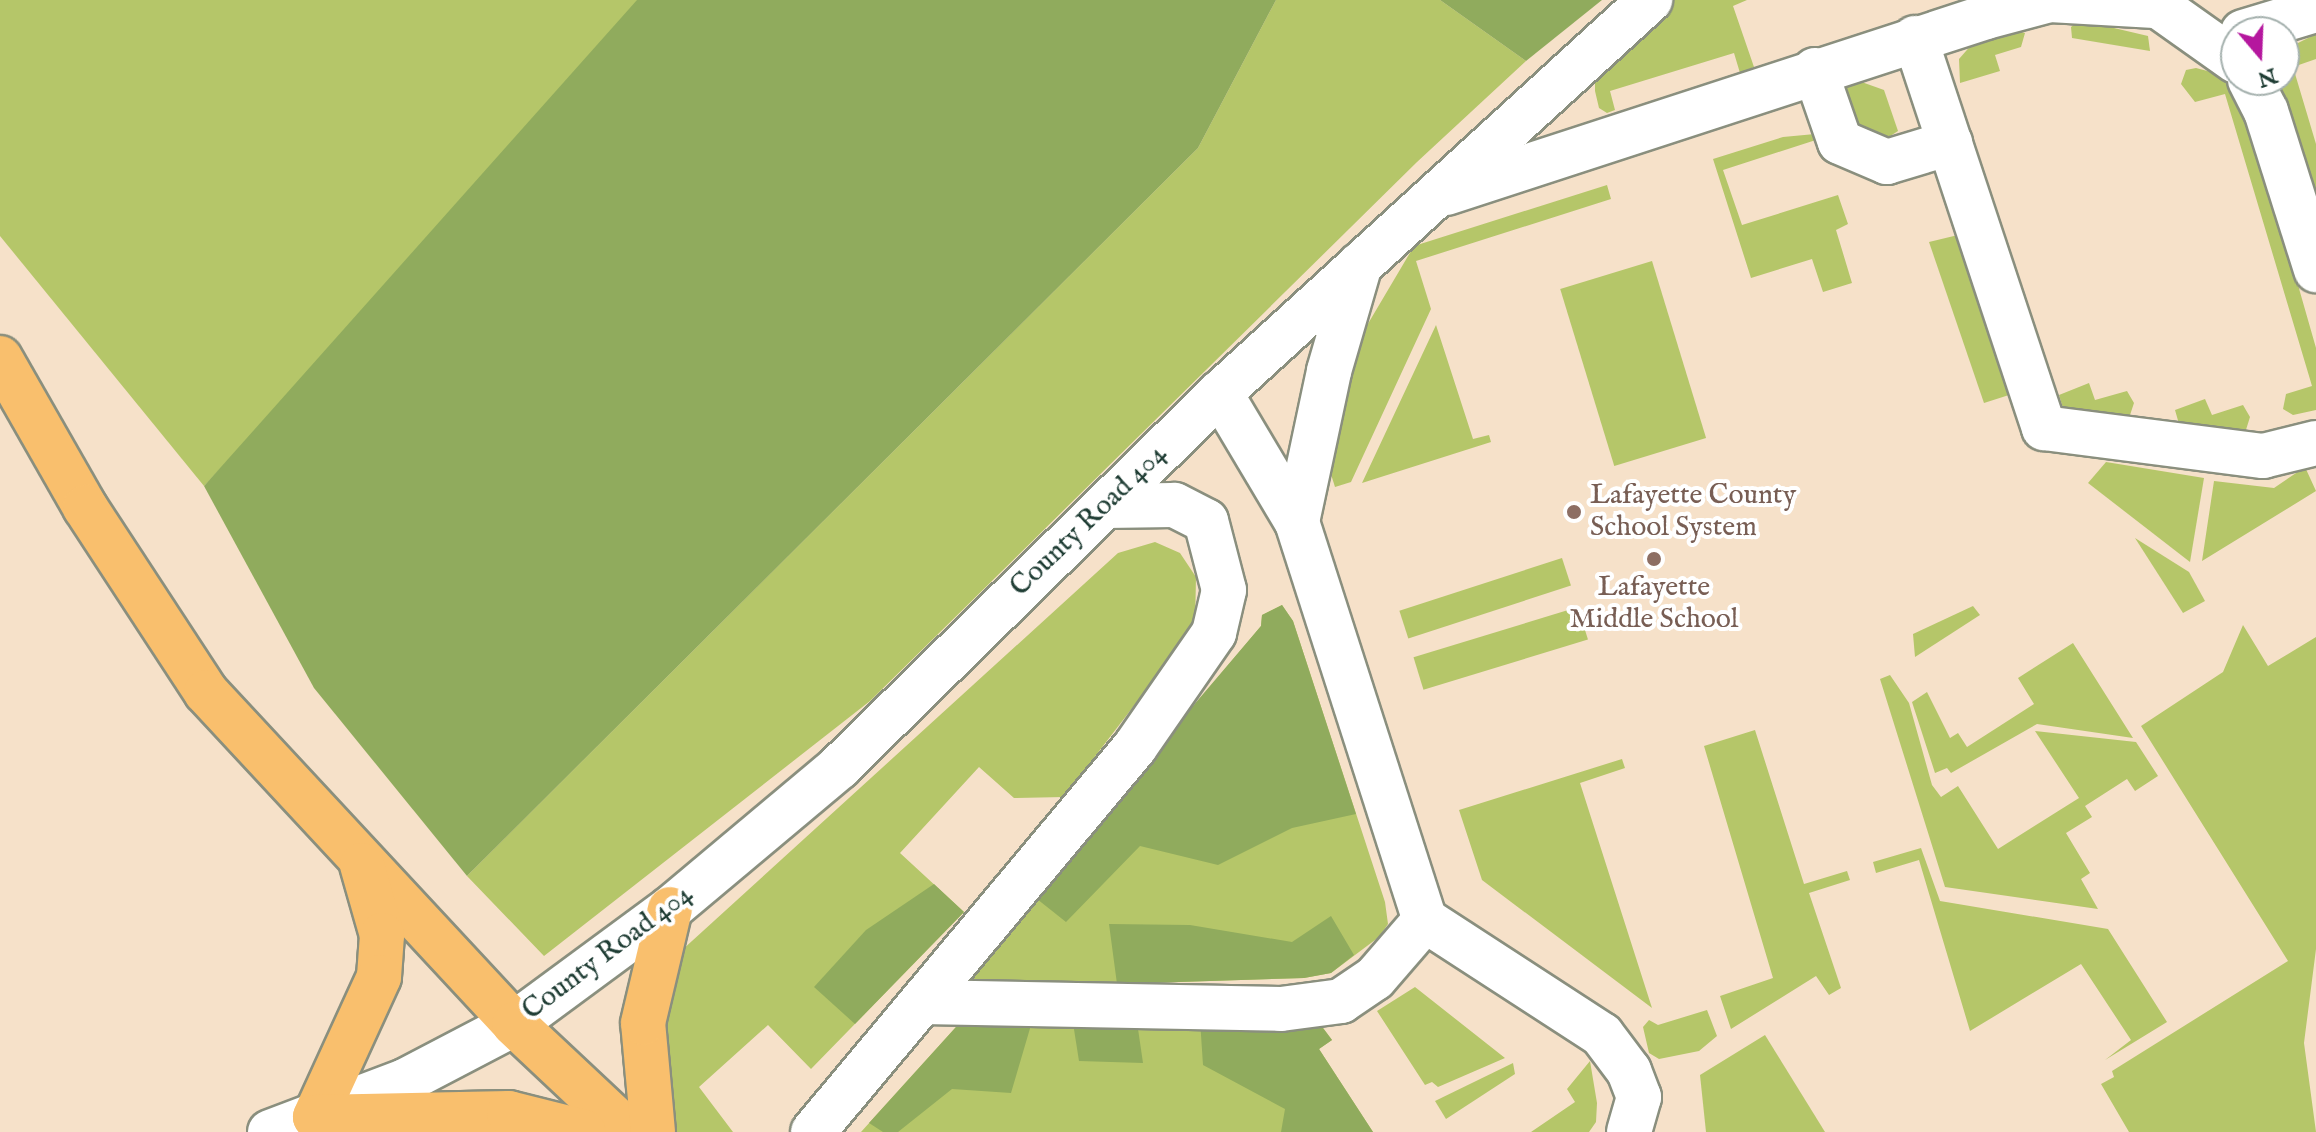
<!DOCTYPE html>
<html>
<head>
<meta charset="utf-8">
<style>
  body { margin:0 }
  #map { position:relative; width:2316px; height:1132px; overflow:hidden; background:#f6e1c9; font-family:"IM FELL English",serif }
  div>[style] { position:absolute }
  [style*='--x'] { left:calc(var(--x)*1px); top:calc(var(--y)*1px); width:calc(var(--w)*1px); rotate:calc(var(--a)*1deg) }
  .green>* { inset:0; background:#b5c669; transform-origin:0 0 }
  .forest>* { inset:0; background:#90ab5d }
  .roads { filter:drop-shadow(2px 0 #8a8f7e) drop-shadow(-2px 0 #8a8f7e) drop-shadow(0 2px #8a8f7e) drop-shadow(0 -2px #8a8f7e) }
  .minor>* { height:44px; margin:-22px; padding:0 22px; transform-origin:22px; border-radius:22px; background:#fff }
  .major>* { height:44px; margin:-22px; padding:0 22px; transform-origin:22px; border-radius:22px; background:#f9bf6d }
  .dots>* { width:22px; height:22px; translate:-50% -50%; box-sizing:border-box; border:4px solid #fff; border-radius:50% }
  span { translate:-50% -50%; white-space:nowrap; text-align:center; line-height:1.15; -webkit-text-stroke:8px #fff; paint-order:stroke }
  .education-label { font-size:28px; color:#785e54 }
  .left { translate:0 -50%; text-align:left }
  .street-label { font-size:28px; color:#1f3d34 }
  .north { position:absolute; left:2220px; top:16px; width:80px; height:80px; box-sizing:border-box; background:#fff; border:2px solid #a5b1ae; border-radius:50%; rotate:161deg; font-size:22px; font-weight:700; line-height:32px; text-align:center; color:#1f3d34 }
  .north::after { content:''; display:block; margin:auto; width:28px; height:36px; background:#b5179e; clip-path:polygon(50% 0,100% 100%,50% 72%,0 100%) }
</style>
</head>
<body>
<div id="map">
  <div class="green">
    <i style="clip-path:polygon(0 0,660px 0,204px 486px,0 236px)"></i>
    <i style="clip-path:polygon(1276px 0,1440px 0,1526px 61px,1417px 162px,870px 701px,544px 956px,467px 876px,1198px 148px)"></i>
    <i style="clip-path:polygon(1667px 0,1747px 0,1733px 6px,1754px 67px,1740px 73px,1734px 53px,1610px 91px,1615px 110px,1607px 113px,1599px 108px,1595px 91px,1595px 63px)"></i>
    <i style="clip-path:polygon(2080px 20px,2148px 36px,2150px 51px,2072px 38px,2071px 27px)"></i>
    <i style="clip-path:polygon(2015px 30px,2025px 33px,2021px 47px,1995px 55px,2000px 71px,1960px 83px,1959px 59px,1973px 43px)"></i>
    <i style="clip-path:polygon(2316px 34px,2316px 59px,2293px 67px,2316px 144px,2316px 210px,2280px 90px,2288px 48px)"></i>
    <i style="clip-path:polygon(2196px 68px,2215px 73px,2244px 96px,2316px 348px,2316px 410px,2293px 415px,2283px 409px,2286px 394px,2312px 386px,2225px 94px,2195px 102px,2181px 84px,2186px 70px)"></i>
    <i style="clip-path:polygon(1856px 80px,1884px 90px,1898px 131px,1875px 146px,1861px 142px,1842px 91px)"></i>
    <i style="clip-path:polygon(1815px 134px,1822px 138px,1723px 170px,1742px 225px,1838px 195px,1848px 224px,1836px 230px,1852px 283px,1823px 292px,1812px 259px,1751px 278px,1713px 159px,1783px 137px)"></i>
    <i style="clip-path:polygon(1607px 185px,1611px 199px,1416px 261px,1431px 309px,1351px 482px,1335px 487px,1322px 446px,1356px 344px,1414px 246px)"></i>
    <i style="clip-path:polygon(1958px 235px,2002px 360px,2009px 395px,1984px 403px,1929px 242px)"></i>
    <i style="left:1652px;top:261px;width:185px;height:96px;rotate:73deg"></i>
    <i style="clip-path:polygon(1436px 325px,1473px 439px,1489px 435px,1491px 442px,1362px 483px)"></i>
    <i style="clip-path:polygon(2089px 383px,2095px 400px,2127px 391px,2134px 403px,2129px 418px,2063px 408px,2059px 395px)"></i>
    <i style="clip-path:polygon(2205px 399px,2212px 415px,2243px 405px,2250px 417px,2245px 433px,2179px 424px,2175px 410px)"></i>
    <i style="clip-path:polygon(2106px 462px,2204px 478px,2190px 562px,2088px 483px)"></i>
    <i style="clip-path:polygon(2305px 467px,2316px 491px,2202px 561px,2214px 481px,2274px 488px)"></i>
    <i style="clip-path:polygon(2135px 538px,2189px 572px,2205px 601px,2183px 613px)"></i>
    <i style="clip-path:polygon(1155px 542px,1180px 553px,1196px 577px,1195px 626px,1064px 797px,1014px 798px,979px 767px,900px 853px,964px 912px,811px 1069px,768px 1025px,699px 1087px,733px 1132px,665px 1132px,656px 1022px,681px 951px,1118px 553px)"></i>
    <i style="left:1562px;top:558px;width:29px;height:171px;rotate:72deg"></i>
    <i style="clip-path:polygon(1282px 605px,1293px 621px,1385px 902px,1388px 924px,1379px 937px,1331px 973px,1304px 978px,1020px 987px,974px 979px,972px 971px,1261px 626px,1262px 615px)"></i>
    <i style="clip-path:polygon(1973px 606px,1980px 615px,1915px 657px,1913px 634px)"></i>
    <i style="left:1578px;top:607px;width:34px;height:172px;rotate:73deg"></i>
    <i style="clip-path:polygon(2243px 625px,2268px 666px,2316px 637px,2316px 949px,2304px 1043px,2316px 1132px,2129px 1132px,2101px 1084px,2114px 1077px,2112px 1071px,2288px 961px,2141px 726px,2223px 672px)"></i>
    <i style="clip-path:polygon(2073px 643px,2133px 738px,2037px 724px,1951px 773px,1947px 768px,1935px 773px,1912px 702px,1927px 692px,1950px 738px,1958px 733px,1967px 747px,2034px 704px,2018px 678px)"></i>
    <i style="clip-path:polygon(1890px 675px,1909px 703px,1932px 785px,1941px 797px,1958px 786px,1998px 849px,2079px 798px,2035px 731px,2136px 742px,2158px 776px,2135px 791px,2127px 779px,2085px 806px,2092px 817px,2066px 833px,2090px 873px,2081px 879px,2098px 909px,1945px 887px,1880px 679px)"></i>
    <i style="clip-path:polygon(1755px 730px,1804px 884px,1847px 871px,1850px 880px,1809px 893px,1841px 988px,1829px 995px,1816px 976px,1731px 1029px,1720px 996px,1773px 978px,1704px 746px)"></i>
    <i style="clip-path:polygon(1622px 759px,1625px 768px,1580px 783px,1652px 1008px,1482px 880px,1459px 810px)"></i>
    <i style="clip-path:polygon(1921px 848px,1940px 901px,2108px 929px,2167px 1022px,2105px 1060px,2131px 1040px,2081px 964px,1970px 1031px,1919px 860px,1876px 873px,1873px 862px)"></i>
    <i style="clip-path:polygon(1415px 987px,1505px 1058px,1438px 1087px,1432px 1082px,1425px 1085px,1377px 1011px)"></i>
    <i style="clip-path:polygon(1707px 1010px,1717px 1036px,1699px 1051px,1659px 1059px,1649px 1053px,1643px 1027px,1649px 1020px,1658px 1025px)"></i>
    <i style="clip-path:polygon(1314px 1016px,1332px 1040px,1319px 1049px,1373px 1132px,861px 1132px,956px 1027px)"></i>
    <i style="clip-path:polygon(1765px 1035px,1825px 1132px,1706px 1132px,1700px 1075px)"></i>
    <i style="clip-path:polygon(1590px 1061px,1597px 1103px,1596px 1122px,1589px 1132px,1531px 1132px,1575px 1102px,1567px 1089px)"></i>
    <i style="clip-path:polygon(1513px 1063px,1515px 1074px,1446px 1119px,1435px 1101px)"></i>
  </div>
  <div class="forest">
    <i style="clip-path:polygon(637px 0,1276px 0,1198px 148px,467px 876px,314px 688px,204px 486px)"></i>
    <i style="clip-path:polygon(1440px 0,1602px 0,1526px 61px)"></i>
    <i style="clip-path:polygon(1282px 605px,1293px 621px,1356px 814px,1292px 828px,1218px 865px,1140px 846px,1066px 922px,1032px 895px,1261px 626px,1262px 615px)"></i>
    <i style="clip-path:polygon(934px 884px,964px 912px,855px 1024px,814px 987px,866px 930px)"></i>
    <i style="clip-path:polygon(1331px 916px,1354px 955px,1331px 973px,1304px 978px,1117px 984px,1109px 924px,1190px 925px,1292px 942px)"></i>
    <i style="clip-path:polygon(1314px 1016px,1332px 1040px,1319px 1049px,1373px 1132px,1281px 1132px,1285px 1109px,1203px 1065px,1200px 1020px)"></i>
    <i style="clip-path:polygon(1137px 1022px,1143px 1063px,1079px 1061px,1073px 1023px)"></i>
    <i style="clip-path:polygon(1031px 1025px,1011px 1093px,952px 1089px,898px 1132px,883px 1132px,869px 1123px,956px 1027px)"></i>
  </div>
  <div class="roads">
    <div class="minor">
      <i style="--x:2150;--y:0;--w:105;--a:35.3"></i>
      <i style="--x:2243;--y:32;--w:76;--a:-16.8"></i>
      <i style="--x:1915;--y:38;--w:411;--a:71.7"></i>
      <i style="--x:2044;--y:428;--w:221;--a:7.3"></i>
      <i style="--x:2263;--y:456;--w:55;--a:-13.8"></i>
      <i style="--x:1815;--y:70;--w:76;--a:70.9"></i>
      <i style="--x:1840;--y:142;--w:51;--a:23.1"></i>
      <i style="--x:1887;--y:162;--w:66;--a:-16.8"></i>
      <i style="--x:2250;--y:80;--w:35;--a:63"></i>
      <i style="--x:2266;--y:111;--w:167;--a:72.5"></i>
      <i style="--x:1446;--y:193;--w:568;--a:-18.05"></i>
      <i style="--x:1986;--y:17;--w:66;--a:-14.9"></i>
      <i style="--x:2050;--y:0;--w:105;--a:3.3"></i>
      <i style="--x:1220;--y:393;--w:150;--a:59.2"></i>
      <i style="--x:1297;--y:522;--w:418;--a:72.2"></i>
      <i style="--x:1425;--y:920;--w:211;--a:33"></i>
      <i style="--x:1602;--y:1035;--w:45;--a:53.1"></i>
      <i style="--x:1629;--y:1071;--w:28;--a:69"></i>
      <i style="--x:1639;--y:1097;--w:36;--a:106"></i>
      <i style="--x:1297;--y:522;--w:154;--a:-78"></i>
      <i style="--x:1329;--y:371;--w:111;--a:-73.8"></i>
      <i style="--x:923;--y:1002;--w:358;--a:1.1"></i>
      <i style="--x:1281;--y:1009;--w:61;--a:-7.6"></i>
      <i style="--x:1341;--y:1001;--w:41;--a:-34.1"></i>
      <i style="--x:1375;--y:978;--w:77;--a:-49.2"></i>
      <i style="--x:270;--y:1132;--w:144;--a:-20.7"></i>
      <i style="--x:405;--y:1081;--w:123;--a:-27.6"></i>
      <i style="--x:514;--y:1024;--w:194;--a:-36.4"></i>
      <i style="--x:670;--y:909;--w:221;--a:-40"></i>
      <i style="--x:839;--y:767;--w:534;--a:-44.47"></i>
      <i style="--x:1220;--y:393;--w:583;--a:-42.43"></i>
      <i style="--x:813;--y:1132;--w:502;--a:-50.09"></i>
      <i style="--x:1135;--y:747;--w:139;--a:-55.3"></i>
      <i style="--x:1214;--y:633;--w:44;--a:-76.9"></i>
      <i style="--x:1224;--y:590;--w:71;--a:-104.6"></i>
      <i style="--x:1206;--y:521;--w:36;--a:-153"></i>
      <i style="--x:1174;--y:505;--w:69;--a:179.2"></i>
    </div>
    <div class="major">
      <i style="--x:0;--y:358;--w:172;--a:60.3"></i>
      <i style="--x:85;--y:507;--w:221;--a:56.8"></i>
      <i style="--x:206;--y:692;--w:453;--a:47.1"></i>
      <i style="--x:514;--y:1024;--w:158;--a:43.2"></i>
      <i style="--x:362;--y:865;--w:73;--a:74.1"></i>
      <i style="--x:382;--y:935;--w:42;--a:94.1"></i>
      <i style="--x:379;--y:977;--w:154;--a:114.6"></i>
      <i style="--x:315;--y:1117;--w:194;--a:-1.2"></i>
      <i style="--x:509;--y:1113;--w:77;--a:14.2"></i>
      <i style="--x:653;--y:1132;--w:109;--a:-95.2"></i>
      <i style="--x:643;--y:1023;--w:117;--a:-76.7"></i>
    </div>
  </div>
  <div class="dots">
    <i style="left:1574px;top:512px;background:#8d6e63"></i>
    <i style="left:1654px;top:559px;background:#8d6e63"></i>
  </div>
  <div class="education-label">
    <span class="left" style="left:1590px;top:512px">Lafayette County<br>School System</span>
    <span style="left:1654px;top:604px">Lafayette<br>Middle School</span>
  </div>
  <div class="street-label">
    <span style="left:1089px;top:521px;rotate:-44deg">County Road 404</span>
    <span style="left:608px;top:953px;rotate:-37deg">County Road 404</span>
  </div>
  <div class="north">N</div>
</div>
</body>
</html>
